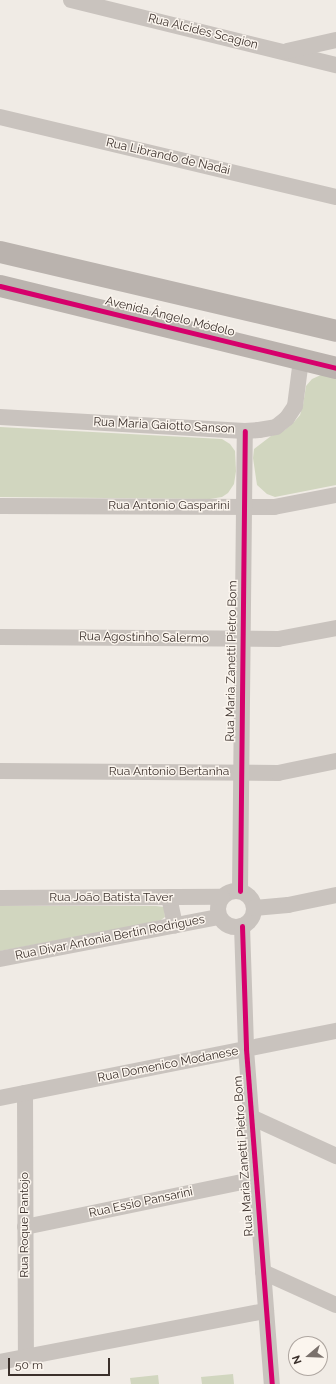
<!DOCTYPE html>
<html>
<head>
<meta charset="utf-8">
<style>
  body { margin:0 }
  #map { position:relative; width:336px; height:1384px; overflow:hidden; background:#f0ebe5; font-family:Raleway,sans-serif }
  div>[style] { position:absolute }
  [style*='--x'] { left:calc(var(--x)*1px); top:calc(var(--y)*1px); width:calc(var(--w)*1px); rotate:calc(var(--a)*1deg) }
  .green>* { inset:0; background:#d1d6bf }
  .street>* { height:16px; margin:-8px; padding:0 8px; transform-origin:8px; border-radius:8px; background:#c9c3be }
  .street>.ring { margin:-8px; padding:0; box-sizing:content-box; background:none; border:16px solid #c9c3be; border-radius:50% }
  .secondary>* { height:22px; margin:-11px; padding:0 11px; transform-origin:11px; border-radius:11px; background:#bab3ae }
  .cycleway>* { height:5px; margin:-2.5px; padding:0 2.5px; transform-origin:2.5px; border-radius:2.5px; background:#d6006c }
  span { translate:-50% -50%; white-space:nowrap; text-align:center; line-height:1.15; -webkit-text-stroke:3px #fbf5ee; paint-order:stroke }
  .street-label { font-size:12px; color:#3b302b }
  .north { position:absolute; left:288px; top:1336px; width:40px; height:40px; box-sizing:border-box; background:#fbf5ee; border:1px solid #aea6a0; border-radius:50%; rotate:251deg; font-size:11px; font-weight:700; line-height:16px; text-align:center; color:#3b302b }
  .north::after { content:''; display:block; margin:auto; width:14px; height:18px; background:#7a716c; clip-path:polygon(50% 0,100% 100%,50% 72%,0 100%) }
  .scale { position:absolute; left:8px; top:1358px; width:102px; height:18px; box-sizing:border-box; border:2px solid #3b302b; border-top:0; padding-left:5px; font-size:12px; line-height:14px; white-space:nowrap; color:#3b302b; -webkit-text-stroke:3px #fbf5ee; paint-order:stroke }
</style>
</head>
<body>
<div id="map">
  <div class="green">
    <i style="clip-path:polygon(323px 374px,336px 375px,336px 485px,275px 497px,267px 494px,257px 485px,253px 458px,254px 449px,271px 436px,285px 430px,294px 422px,300px 415px,303px 405px,306px 386px,312px 379px)"></i>
    <i style="clip-path:polygon(0 427px,222px 439px,230px 444px,235px 451px,236px 471px,234px 484px,228px 493px,222px 497px,210px 499px,0 497px)"></i>
    <i style="clip-path:polygon(0 906px,156px 906px,164px 907px,165px 917px,161px 920px,134px 926px,0 951px)"></i>
    <i style="clip-path:polygon(233px 1374px,234px 1384px,202px 1384px,201px 1377px)"></i>
    <i style="clip-path:polygon(158px 1375px,159px 1384px,131px 1384px,130px 1378px)"></i>
  </div>
  <div class="street">
    <i style="--x:71;--y:0;--w:273;--a:13.8"></i>
    <i style="--x:287;--y:51;--w:50;--a:-12.7"></i>
    <i style="--x:0;--y:117;--w:345;--a:13.4"></i>
    <i style="--x:0;--y:417;--w:245;--a:3.3"></i>
    <i style="--x:245;--y:431;--w:14;--a:-4"></i>
    <i style="--x:259;--y:430;--w:17;--a:-10"></i>
    <i style="--x:276;--y:427;--w:14;--a:-39"></i>
    <i style="--x:287;--y:418;--w:14;--a:-56"></i>
    <i style="--x:295;--y:406;--w:46;--a:-82.6"></i>
    <i style="--x:0;--y:506;--w:274;--a:0.2"></i>
    <i style="--x:274;--y:507;--w:63;--a:-11"></i>
    <i style="--x:0;--y:637;--w:278;--a:0.4"></i>
    <i style="--x:278;--y:639;--w:59;--a:-10.7"></i>
    <i style="--x:0;--y:771;--w:278;--a:0.4"></i>
    <i style="--x:278;--y:773;--w:59;--a:-11.7"></i>
    <i class="ring" style="left:218px;top:891px;width:20px;height:20px"></i>
    <i style="--x:240;--y:891;--w:460;--a:-89.4"></i>
    <i style="--x:169;--y:897;--w:29;--a:78"></i>
    <i style="--x:0;--y:898;--w:222;--a:-0.3"></i>
    <i style="--x:254;--y:908;--w:34;--a:-5"></i>
    <i style="--x:288;--y:905;--w:49;--a:-11.8"></i>
    <i style="--x:242;--y:926;--w:123;--a:88.1"></i>
    <i style="--x:246;--y:1049;--w:336;--a:85.6"></i>
    <i style="--x:0;--y:959;--w:223;--a:-10.9"></i>
    <i style="--x:25;--y:1093;--w:264;--a:89.8"></i>
    <i style="--x:0;--y:1098;--w:343;--a:-11.3"></i>
    <i style="--x:251;--y:1117;--w:94;--a:24.6"></i>
    <i style="--x:25;--y:1227;--w:236;--a:-11.7"></i>
    <i style="--x:263;--y:1272;--w:80;--a:24.3"></i>
    <i style="--x:0;--y:1362;--w:271;--a:-10.9"></i>
  </div>
  <div class="secondary">
    <i style="--x:0;--y:252;--w:345;--a:13.2"></i>
    <i style="--x:0;--y:286;--w:346;--a:13.7"></i>
  </div>
  <div class="cycleway">
    <i style="--x:0;--y:286;--w:346;--a:13.7"></i>
    <i style="--x:240;--y:891;--w:460;--a:-89.4"></i>
    <i style="--x:242;--y:926;--w:123;--a:88.1"></i>
    <i style="--x:246;--y:1049;--w:336;--a:85.6"></i>
  </div>
  <div class="street-label">
    <span style="left:203px;top:32px;rotate:14deg">Rua Alcides Scagion</span>
    <span style="left:168px;top:157px;rotate:13deg">Rua Librando de Nadai</span>
    <span style="left:170px;top:317px;rotate:14deg">Avenida Ângelo Módolo</span>
    <span style="left:164px;top:426px;rotate:3deg">Rua Maria Gaiotto Sanson</span>
    <span style="left:169px;top:506px">Rua Antonio Gasparini</span>
    <span style="left:144px;top:638px;rotate:1deg">Rua Agostinho Salermo</span>
    <span style="left:232px;top:661px;rotate:-89deg">Rua Maria Zanetti Pietro Bom</span>
    <span style="left:169px;top:772px">Rua Antonio Bertanha</span>
    <span style="left:111px;top:898px">Rua João Batista Taver</span>
    <span style="left:110px;top:938px;rotate:-11deg">Rua Divar Antonia Bertin Rodrigues</span>
    <span style="left:168px;top:1065px;rotate:-11deg">Rua Domenico Modanese</span>
    <span style="left:244px;top:1156px;rotate:-94deg">Rua Maria Zanetti Pietro Bom</span>
    <span style="left:141px;top:1203px;rotate:-12deg">Rua Essio Pansarini</span>
    <span style="left:25px;top:1225px;rotate:-90deg">Rua Roque Pantojo</span>
  </div>
  <div class="north">N</div>
  <div class="scale">50 m</div>
</div>
</body>
</html>
